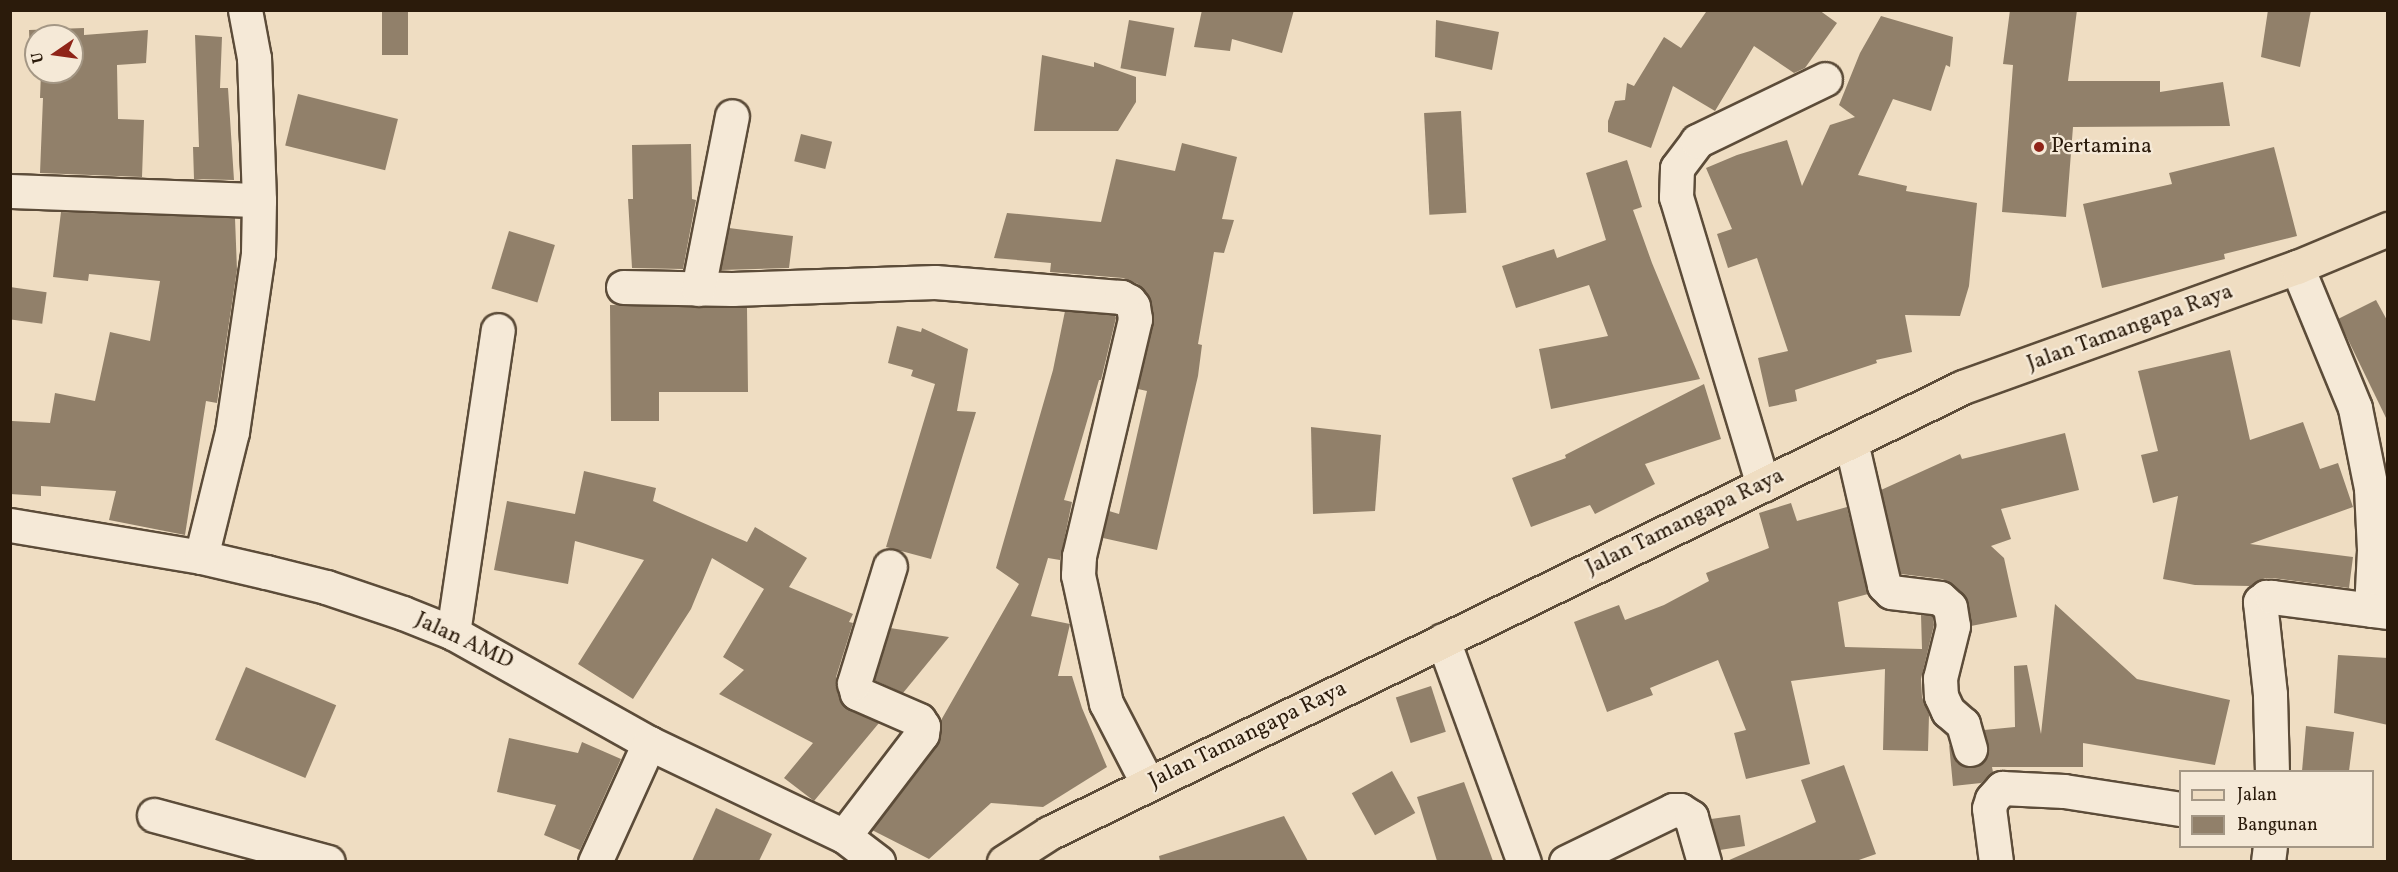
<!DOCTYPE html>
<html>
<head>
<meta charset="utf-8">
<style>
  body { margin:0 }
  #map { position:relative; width:2398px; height:872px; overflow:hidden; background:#efddc2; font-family:Vollkorn,serif }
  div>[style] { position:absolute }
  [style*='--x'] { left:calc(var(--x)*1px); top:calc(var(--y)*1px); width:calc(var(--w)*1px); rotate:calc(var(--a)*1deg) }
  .building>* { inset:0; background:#91806a; transform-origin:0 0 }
  .roads { filter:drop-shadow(2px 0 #5c4c39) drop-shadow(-2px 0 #5c4c39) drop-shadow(0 2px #5c4c39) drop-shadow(0 -2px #5c4c39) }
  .minor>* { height:33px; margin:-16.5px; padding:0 16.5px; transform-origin:16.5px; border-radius:16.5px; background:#f5e9d7 }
  .major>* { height:33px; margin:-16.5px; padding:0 16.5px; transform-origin:16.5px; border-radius:16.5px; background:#efddc2 }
  .dots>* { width:16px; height:16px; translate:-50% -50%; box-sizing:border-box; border:3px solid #f5e9d7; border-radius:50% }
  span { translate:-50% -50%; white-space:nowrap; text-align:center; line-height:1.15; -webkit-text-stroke:4.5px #f5e9d7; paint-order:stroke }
  .poi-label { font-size:22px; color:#2b1b0b }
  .left { translate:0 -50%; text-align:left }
  .street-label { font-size:22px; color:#2b1b0b }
  .frame { position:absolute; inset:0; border:12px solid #2b1b0b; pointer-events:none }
  .legend { position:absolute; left:2179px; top:770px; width:195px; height:78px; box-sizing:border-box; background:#f5e9d7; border:2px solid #a49785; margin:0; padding:8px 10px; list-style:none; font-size:18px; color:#2b1b0b }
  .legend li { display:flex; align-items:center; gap:12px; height:30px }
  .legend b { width:30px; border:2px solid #a49785 }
  .north { position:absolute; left:24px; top:24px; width:60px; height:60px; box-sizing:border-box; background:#f5e9d7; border:2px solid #a49785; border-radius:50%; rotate:257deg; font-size:16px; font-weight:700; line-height:24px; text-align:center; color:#2b1b0b }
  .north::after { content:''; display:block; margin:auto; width:21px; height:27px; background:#8f2418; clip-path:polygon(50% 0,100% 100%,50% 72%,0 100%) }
</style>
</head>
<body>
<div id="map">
  <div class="building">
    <i style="left:382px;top:10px;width:26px;height:45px"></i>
    <i style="clip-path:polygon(1202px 10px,1294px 10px,1282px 53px,1232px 39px,1230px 51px,1194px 47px)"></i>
    <i style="clip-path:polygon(1705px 10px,1819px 10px,1837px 23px,1805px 68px,1794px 73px,1754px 46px,1715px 111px,1673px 86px,1651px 148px,1608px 132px,1608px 121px,1615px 101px,1625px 100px,1627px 83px,1634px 86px,1664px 37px,1681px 48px,1706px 12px)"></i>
    <i style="clip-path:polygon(2010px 10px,2077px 10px,2068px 81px,2160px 81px,2160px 92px,2223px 82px,2230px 126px,2073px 127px,2066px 217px,2002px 212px,2013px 65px,2003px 64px)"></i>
    <i style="clip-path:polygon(2268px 10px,2311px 10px,2300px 67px,2261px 57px)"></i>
    <i style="clip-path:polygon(1881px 16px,1953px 37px,1950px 67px,1946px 65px,1931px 111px,1893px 99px,1858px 175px,1907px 186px,1906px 191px,1977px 203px,1969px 286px,1960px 316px,1905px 315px,1912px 352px,1876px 360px,1877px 363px,1795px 390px,1797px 401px,1769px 407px,1758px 358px,1788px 351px,1757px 258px,1728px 268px,1717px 234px,1732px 229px,1706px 168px,1737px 155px,1787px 140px,1802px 186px,1830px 125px,1855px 117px,1839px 105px,1860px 53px)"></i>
    <i style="left:1129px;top:20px;width:46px;height:49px;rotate:10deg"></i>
    <i style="clip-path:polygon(1436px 20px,1499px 32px,1492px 70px,1435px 57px)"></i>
    <i style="clip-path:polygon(84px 28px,84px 35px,148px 30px,146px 63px,117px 65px,118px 119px,144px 120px,142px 177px,40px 173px,43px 98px,40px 98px,41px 72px,72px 72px,72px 36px,36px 36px,36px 59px,30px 60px,29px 30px)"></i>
    <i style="clip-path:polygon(195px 35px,222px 37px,220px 88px,228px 88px,234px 180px,194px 179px,193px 147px,199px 147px)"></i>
    <i style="clip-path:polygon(1042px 55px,1094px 67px,1094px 62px,1136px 77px,1136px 102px,1118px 131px,1034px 131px)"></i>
    <i style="left:298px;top:94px;width:103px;height:53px;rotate:14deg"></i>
    <i style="left:1461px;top:111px;width:102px;height:37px;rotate:87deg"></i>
    <i style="left:801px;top:134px;width:32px;height:28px;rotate:14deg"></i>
    <i style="clip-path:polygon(1182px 143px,1237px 157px,1222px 219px,1234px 220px,1224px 253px,1214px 252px,1198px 344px,1202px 345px,1198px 376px,1157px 550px,1103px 538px,1109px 511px,1119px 514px,1147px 391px,1138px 389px,1153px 323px,1148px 295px,1138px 284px,1123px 278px,1050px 272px,1051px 263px,994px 258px,1007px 213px,1101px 222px,1116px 159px,1175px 171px)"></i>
    <i style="clip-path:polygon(691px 144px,692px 199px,696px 200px,683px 269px,632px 268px,628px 199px,633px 199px,632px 145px)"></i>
    <i style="clip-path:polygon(2274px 147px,2297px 236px,2224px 254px,2225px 259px,2102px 288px,2083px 204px,2172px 184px,2169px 173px)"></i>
    <i style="clip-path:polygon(1627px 160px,1642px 207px,1633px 210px,1652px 263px,1700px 379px,1551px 409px,1539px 349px,1608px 336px,1589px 285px,1516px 308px,1502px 266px,1554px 249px,1557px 258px,1606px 240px,1586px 173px)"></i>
    <i style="clip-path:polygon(61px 212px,235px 218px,237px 270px,217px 403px,206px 401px,185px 535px,109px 520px,116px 491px,41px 486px,41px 496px,10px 494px,12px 421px,50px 423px,55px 393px,95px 401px,110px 332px,150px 341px,160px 281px,89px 274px,88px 281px,53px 277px)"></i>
    <i style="clip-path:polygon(729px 228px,793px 236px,789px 268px,721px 270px)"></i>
    <i style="left:509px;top:231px;width:48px;height:60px;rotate:17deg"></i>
    <i style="left:10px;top:287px;width:37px;height:32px;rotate:8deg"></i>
    <i style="clip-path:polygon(2376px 300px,2388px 322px,2388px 422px,2338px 319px)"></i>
    <i style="clip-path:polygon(610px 305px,747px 307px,748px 392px,659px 392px,659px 421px,611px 421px)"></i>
    <i style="clip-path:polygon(1065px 311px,1115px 315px,1116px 318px,1101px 380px,1099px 380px,1064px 500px,1072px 502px,1060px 560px,1048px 558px,1031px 616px,1070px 624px,1058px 676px,1072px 676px,1082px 708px,1107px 767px,1043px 807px,991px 803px,929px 859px,872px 830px,937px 745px,941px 736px,940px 722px,1019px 584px,996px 568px,1053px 370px)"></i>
    <i style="clip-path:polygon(897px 326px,921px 332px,922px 328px,968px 349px,957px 411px,976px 412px,931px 559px,886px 547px,935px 384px,911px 376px,913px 370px,888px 363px)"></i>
    <i style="clip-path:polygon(2230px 350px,2250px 440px,2303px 422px,2320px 469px,2338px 463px,2353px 507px,2250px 544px,2353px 557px,2349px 588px,2272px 578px,2265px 578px,2250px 586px,2195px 585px,2163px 579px,2178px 496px,2153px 503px,2141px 455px,2158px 451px,2138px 371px)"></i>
    <i style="clip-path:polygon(1704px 384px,1721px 439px,1645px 464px,1655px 484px,1595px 514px,1590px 505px,1531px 527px,1512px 478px,1566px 458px,1565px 455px)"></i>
    <i style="clip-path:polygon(1311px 427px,1381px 435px,1375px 511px,1313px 514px)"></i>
    <i style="clip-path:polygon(2065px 433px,2079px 490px,2001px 509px,2011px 539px,1991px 546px,2004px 558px,2017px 617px,1971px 626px,1968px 603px,1953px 584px,1942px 579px,1901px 574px,1881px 490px,1960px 454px,1962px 459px)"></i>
    <i style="clip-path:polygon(584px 471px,656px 488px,653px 501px,747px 542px,755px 527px,807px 558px,789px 587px,853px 614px,849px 622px,853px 623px,836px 677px,836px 688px,843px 706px,879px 723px,814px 801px,784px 778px,813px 743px,719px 694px,744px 670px,723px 657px,764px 589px,712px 558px,691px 609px,633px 699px,578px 664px,644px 560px,575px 541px,568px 584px,494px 570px,507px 501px,575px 514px)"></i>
    <i style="clip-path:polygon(1791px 503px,1797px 521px,1847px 507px,1868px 594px,1838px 602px,1845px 647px,1922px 649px,1921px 615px,1933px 616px,1934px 625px,1921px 679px,1922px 697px,1929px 715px,1928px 751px,1883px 750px,1885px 669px,1791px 681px,1810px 764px,1746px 779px,1734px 733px,1746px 730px,1718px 660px,1650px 688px,1653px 695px,1607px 712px,1574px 622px,1619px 605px,1625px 620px,1664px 605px,1709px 581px,1706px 573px,1769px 548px,1759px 513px)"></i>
    <i style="clip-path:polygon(2055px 604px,2137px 679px,2230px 700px,2215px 765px,2083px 743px,2083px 767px,1992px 767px,1993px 772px,1981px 783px,1953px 786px,1949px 744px,1957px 763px,1965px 767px,1974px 767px,1983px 762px,1988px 754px,1984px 730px,2015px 727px,2014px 666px,2027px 665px,2041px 734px)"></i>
    <i style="clip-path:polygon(890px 628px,949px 637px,903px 693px,874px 680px)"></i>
    <i style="clip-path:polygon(2338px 655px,2388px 658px,2388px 725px,2334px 713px)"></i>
    <i style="left:246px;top:667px;width:98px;height:79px;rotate:23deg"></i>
    <i style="left:1431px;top:686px;width:48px;height:37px;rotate:72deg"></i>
    <i style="clip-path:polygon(2306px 726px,2354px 732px,2349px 771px,2302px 771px)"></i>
    <i style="clip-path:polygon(509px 738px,578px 753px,582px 742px,621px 759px,580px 850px,544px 835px,556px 805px,497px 792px)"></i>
    <i style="clip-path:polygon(1844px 765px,1876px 854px,1856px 861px,1727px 861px,1816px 822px,1801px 780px)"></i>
    <i style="left:1392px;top:771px;width:48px;height:46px;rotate:61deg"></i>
    <i style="clip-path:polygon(1464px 782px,1493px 861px,1437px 861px,1417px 797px)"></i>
    <i style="clip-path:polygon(716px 808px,772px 834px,759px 861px,692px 861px)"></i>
    <i style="clip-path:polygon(1740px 815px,1745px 846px,1720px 850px,1711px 819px)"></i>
    <i style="clip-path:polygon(1284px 816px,1308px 861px,1160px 861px,1159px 856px)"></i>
  </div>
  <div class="roads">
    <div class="minor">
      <i style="--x:10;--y:191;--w:249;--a:2.1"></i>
      <i style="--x:2297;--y:267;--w:152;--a:67.6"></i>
      <i style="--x:2355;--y:408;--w:82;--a:78.7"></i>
      <i style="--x:2371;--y:488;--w:62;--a:87.2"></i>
      <i style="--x:2374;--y:550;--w:60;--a:92.9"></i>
      <i style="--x:623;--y:287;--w:109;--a:1.1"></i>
      <i style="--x:732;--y:289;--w:203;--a:-2"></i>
      <i style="--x:935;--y:282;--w:187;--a:4.6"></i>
      <i style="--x:1121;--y:297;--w:9;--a:27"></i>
      <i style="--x:1129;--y:301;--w:6;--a:51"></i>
      <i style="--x:1133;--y:306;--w:13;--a:81"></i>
      <i style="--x:1135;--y:319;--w:244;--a:103.3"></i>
      <i style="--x:1079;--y:556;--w:19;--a:93"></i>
      <i style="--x:1078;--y:575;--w:131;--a:77.7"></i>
      <i style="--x:1106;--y:703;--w:91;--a:62.6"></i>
      <i style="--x:698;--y:289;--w:176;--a:-78.9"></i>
      <i style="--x:1851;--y:442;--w:147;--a:77"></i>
      <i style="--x:1884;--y:585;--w:10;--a:45"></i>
      <i style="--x:1891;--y:592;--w:49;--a:7"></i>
      <i style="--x:1940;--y:598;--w:13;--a:42"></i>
      <i style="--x:1950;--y:607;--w:19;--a:81"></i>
      <i style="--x:1953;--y:626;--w:54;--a:104"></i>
      <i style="--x:1940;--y:678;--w:18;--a:87"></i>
      <i style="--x:1941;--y:696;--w:17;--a:65"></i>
      <i style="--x:1948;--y:711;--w:20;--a:41"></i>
      <i style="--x:1963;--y:724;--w:26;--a:74"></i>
      <i style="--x:1763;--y:485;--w:301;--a:-106.8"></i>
      <i style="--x:1676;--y:197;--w:29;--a:-88"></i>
      <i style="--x:1677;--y:168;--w:34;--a:-53"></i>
      <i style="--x:1697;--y:141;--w:142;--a:-25.8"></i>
      <i style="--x:10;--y:525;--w:194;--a:9.5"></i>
      <i style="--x:201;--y:557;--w:67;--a:13"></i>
      <i style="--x:266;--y:572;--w:62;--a:14"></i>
      <i style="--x:326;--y:587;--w:81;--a:18.7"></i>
      <i style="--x:403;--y:613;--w:54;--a:21.8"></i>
      <i style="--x:453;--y:633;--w:225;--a:29.3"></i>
      <i style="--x:649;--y:743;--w:216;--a:25.5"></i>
      <i style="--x:844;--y:836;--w:43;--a:37.4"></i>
      <i style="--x:201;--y:557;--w:129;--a:-76.1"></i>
      <i style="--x:232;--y:432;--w:181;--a:-81.7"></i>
      <i style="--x:258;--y:253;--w:53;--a:-88.9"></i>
      <i style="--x:259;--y:200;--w:142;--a:-92"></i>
      <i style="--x:254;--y:58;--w:49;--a:-100.6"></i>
      <i style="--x:453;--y:633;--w:306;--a:-81.6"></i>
      <i style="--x:1443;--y:640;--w:236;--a:70"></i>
      <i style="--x:2272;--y:772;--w:78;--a:-91.5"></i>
      <i style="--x:2270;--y:694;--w:93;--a:-96.2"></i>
      <i style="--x:2260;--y:602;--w:8;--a:-40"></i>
      <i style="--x:2266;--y:597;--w:6;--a:0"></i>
      <i style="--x:2272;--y:597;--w:117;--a:7.4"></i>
      <i style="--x:154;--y:815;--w:180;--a:15.1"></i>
      <i style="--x:844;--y:836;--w:128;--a:-52.6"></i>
      <i style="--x:922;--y:734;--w:8;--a:-83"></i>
      <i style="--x:923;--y:726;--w:7;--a:-124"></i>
      <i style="--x:919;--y:720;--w:68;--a:-156.5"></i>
      <i style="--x:857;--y:693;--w:10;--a:-107"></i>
      <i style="--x:854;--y:683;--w:122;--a:-72.9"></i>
      <i style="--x:595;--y:862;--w:131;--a:-65.6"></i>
      <i style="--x:1566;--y:862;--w:119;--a:-25.9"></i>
      <i style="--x:1673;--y:810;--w:7;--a:0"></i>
      <i style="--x:1680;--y:810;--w:13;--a:32"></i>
      <i style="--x:1691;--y:817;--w:47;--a:73.9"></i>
      <i style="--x:1996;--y:862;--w:54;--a:-97.4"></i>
      <i style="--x:1989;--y:808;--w:9;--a:-72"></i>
      <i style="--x:1992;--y:799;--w:15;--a:-48"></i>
      <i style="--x:2002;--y:788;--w:62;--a:2.8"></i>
      <i style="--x:2064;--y:791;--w:117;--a:8.8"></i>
      <i style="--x:2268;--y:862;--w:16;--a:-83"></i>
    </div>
    <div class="major">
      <i style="--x:1004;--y:862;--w:54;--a:-32.8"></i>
      <i style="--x:1049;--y:833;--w:1017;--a:-26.01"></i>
      <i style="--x:1963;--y:387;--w:355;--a:-19.8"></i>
      <i style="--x:2297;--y:267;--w:99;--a:-22.7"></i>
    </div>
  </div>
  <div class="dots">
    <i style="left:2039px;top:147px;background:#8f2418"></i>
  </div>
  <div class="poi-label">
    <span class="left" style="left:2051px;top:147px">Pertamina</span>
  </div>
  <div class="street-label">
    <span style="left:2130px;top:328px;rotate:-20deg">Jalan Tamangapa Raya</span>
    <span style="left:1685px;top:522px;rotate:-26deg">Jalan Tamangapa Raya</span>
    <span style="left:464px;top:641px;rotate:25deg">Jalan AMD</span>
    <span style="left:1248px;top:735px;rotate:-26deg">Jalan Tamangapa Raya</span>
  </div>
  <div class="frame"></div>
  <ul class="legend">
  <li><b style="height:8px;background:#efddc2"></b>Jalan</li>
  <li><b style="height:16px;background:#91806a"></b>Bangunan</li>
  </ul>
  <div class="north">U</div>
</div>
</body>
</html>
